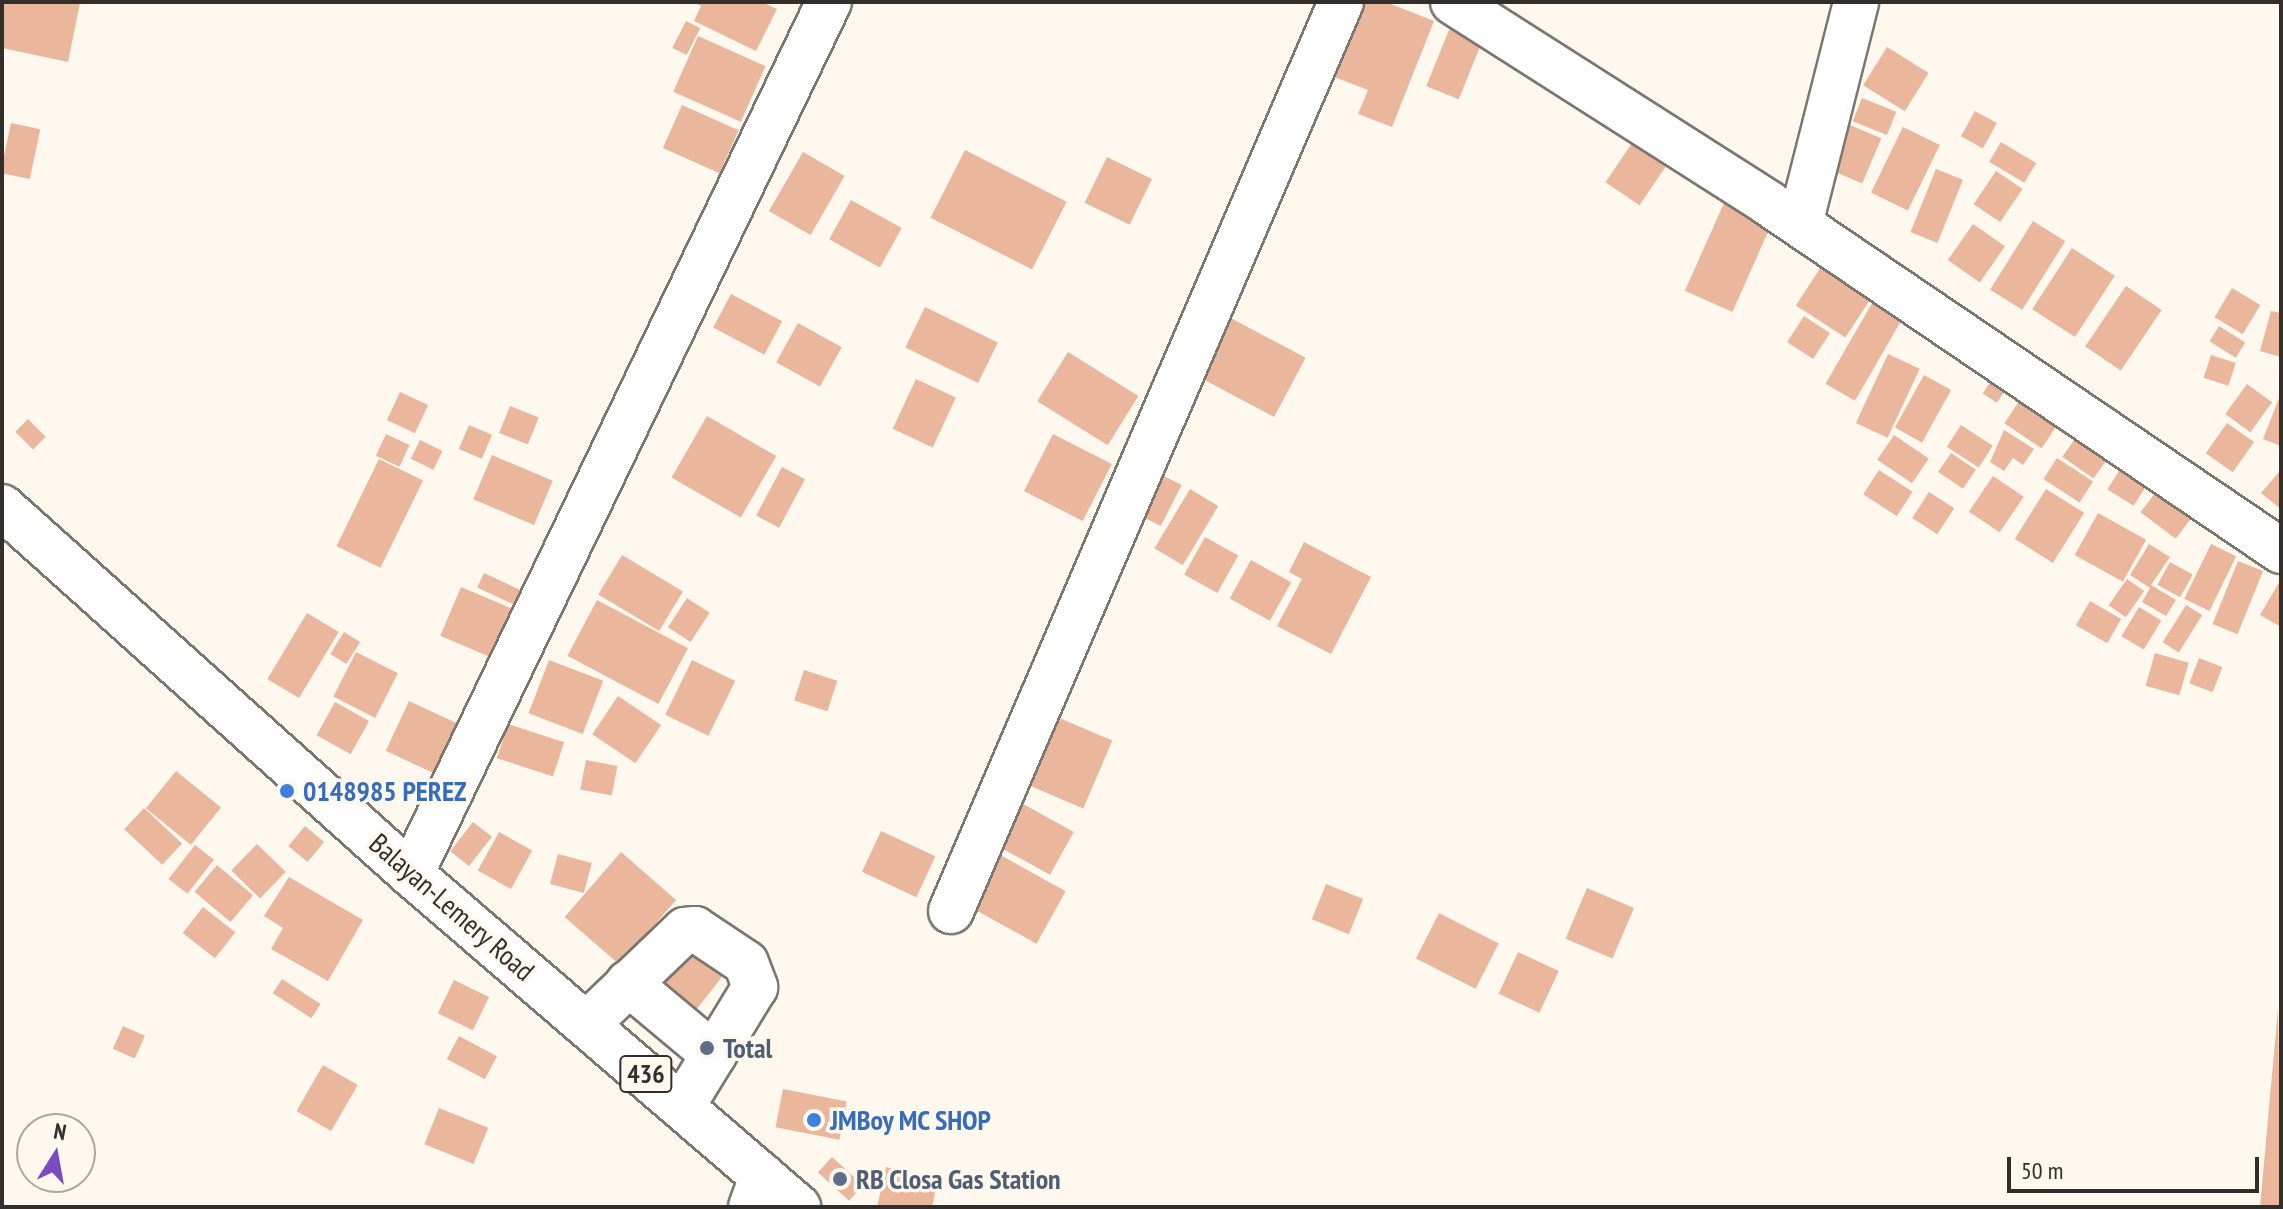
<!DOCTYPE html>
<html>
<head>
<meta charset="utf-8">
<style>
  body { margin:0 }
  #map { position:relative; width:2283px; height:1209px; overflow:hidden; background:#fef8ef; font-family:"PT Sans Narrow",sans-serif }
  div>[style] { position:absolute }
  [style*='--x'] { left:calc(var(--x)*1px); top:calc(var(--y)*1px); width:calc(var(--w)*1px); rotate:calc(var(--a)*1deg) }
  .building>* { inset:0; background:#eab69c; transform-origin:0 0 }
  .roads { filter:drop-shadow(2px 0 #7b766e) drop-shadow(-2px 0 #7b766e) drop-shadow(0 2px #7b766e) drop-shadow(0 -2px #7b766e) }
  .minor>* { height:44px; margin:-22px; padding:0 22px; transform-origin:22px; border-radius:22px; background:#fff }
  .major>* { height:44px; margin:-22px; padding:0 22px; transform-origin:22px; border-radius:22px; background:#fff }
  .dots>* { width:22px; height:22px; translate:-50% -50%; box-sizing:border-box; border:4px solid #fef8ef; border-radius:50% }
  span { translate:-50% -50%; white-space:nowrap; text-align:center; line-height:1.15; -webkit-text-stroke:7px #fef8ef; paint-order:stroke }
  .shield-label span { padding:2px 6px; background:#fef8ef; border:2px solid; border-radius:6px; -webkit-text-stroke-width:0 }
  .shield-label { font-size:26px; color:#312e2b; font-weight:700 }
  .shop-label { font-size:28px; color:#366cbe; font-weight:700 }
  .left { translate:0 -50%; text-align:left }
  .street-label { font-size:28px; color:#312e2b }
  .service-label { font-size:28px; color:#4e5e75; font-weight:700 }
  .frame { position:absolute; inset:0; border:4px solid #312e2b; pointer-events:none }
  .north { position:absolute; left:16px; top:1113px; width:80px; height:80px; box-sizing:border-box; background:#fef8ef; border:2px solid #aca7a1; border-radius:50%; rotate:11deg; font-size:22px; font-weight:700; line-height:32px; text-align:center; color:#312e2b }
  .north::after { content:''; display:block; margin:auto; width:28px; height:36px; background:#7b4bc3; clip-path:polygon(50% 0,100% 100%,50% 72%,0 100%) }
  .scale { position:absolute; left:2007px; top:1157px; width:252px; height:36px; box-sizing:border-box; border:4px solid #312e2b; border-top:0; padding-left:10px; font-size:24px; line-height:28px; white-space:nowrap; color:#312e2b; -webkit-text-stroke:6px #fef8ef; paint-order:stroke }
</style>
</head>
<body>
<div id="map">
  <div class="building">
    <i style="clip-path:polygon(2px 2px,80px 3px,68px 62px,2px 48px)"></i>
    <i style="clip-path:polygon(693px 2px,762px 2px,777px 9px,756px 51px,694px 21px,701px 6px)"></i>
    <i style="clip-path:polygon(1358px 2px,1386px 2px,1434px 21px,1392px 127px,1358px 114px,1368px 90px,1329px 75px)"></i>
    <i style="left:686px;top:21px;width:16px;height:30px;rotate:27deg"></i>
    <i style="left:1451px;top:25px;width:35px;height:66px;rotate:22deg"></i>
    <i style="left:698px;top:36px;width:74px;height:61px;rotate:24deg"></i>
    <i style="left:1887px;top:47px;width:49px;height:45px;rotate:32deg"></i>
    <i style="left:1862px;top:98px;width:37px;height:25px;rotate:22deg"></i>
    <i style="left:682px;top:105px;width:62px;height:47px;rotate:24deg"></i>
    <i style="left:1975px;top:111px;width:25px;height:29px;rotate:29deg"></i>
    <i style="left:11px;top:123px;width:30px;height:51px;rotate:12deg"></i>
    <i style="left:1850px;top:125px;width:34px;height:49px;rotate:23deg"></i>
    <i style="left:1903px;top:127px;width:41px;height:73px;rotate:26deg"></i>
    <i style="left:1634px;top:140px;width:41px;height:51px;rotate:34deg"></i>
    <i style="left:2001px;top:142px;width:41px;height:23px;rotate:31deg"></i>
    <i style="left:965px;top:150px;width:114px;height:76px;rotate:27deg"></i>
    <i style="left:803px;top:152px;width:48px;height:68px;rotate:30deg"></i>
    <i style="left:1107px;top:157px;width:50px;height:51px;rotate:26deg"></i>
    <i style="left:1936px;top:169px;width:29px;height:68px;rotate:22deg"></i>
    <i style="left:1996px;top:171px;width:32px;height:40px;rotate:34deg"></i>
    <i style="left:1728px;top:194px;width:52px;height:106px;rotate:24deg"></i>
    <i style="left:851px;top:200px;width:58px;height:45px;rotate:29deg"></i>
    <i style="left:2033px;top:221px;width:38px;height:81px;rotate:32deg"></i>
    <i style="left:1973px;top:224px;width:39px;height:44px;rotate:35deg"></i>
    <i style="left:2072px;top:248px;width:51px;height:73px;rotate:33deg"></i>
    <i style="left:1828px;top:256px;width:59px;height:59px;rotate:33deg"></i>
    <i style="left:1882px;top:286px;width:34px;height:113px;rotate:30deg"></i>
    <i style="left:2126px;top:286px;width:43px;height:73px;rotate:34deg"></i>
    <i style="left:2232px;top:288px;width:33px;height:34px;rotate:31deg"></i>
    <i style="left:731px;top:294px;width:58px;height:38px;rotate:28deg"></i>
    <i style="left:925px;top:307px;width:81px;height:45px;rotate:26deg"></i>
    <i style="clip-path:polygon(2271px 311px,2281px 313px,2281px 357px,2260px 351px)"></i>
    <i style="left:1227px;top:316px;width:89px;height:67px;rotate:28deg"></i>
    <i style="left:1804px;top:316px;width:31px;height:31px;rotate:33deg"></i>
    <i style="left:798px;top:323px;width:50px;height:45px;rotate:29deg"></i>
    <i style="left:2219px;top:326px;width:31px;height:18px;rotate:32deg"></i>
    <i style="left:1068px;top:352px;width:83px;height:58px;rotate:32deg"></i>
    <i style="left:1888px;top:354px;width:35px;height:76px;rotate:25deg"></i>
    <i style="left:2211px;top:355px;width:26px;height:24px;rotate:18deg"></i>
    <i style="left:1998px;top:370px;width:17px;height:28px;rotate:33deg"></i>
    <i style="left:1924px;top:375px;width:31px;height:60px;rotate:29deg"></i>
    <i style="left:916px;top:379px;width:44px;height:55px;rotate:25deg"></i>
    <i style="left:2247px;top:384px;width:31px;height:37px;rotate:36deg"></i>
    <i style="left:2030px;top:385px;width:45px;height:46px;rotate:34deg"></i>
    <i style="left:400px;top:392px;width:31px;height:31px;rotate:25deg"></i>
    <i style="clip-path:polygon(2281px 393px,2281px 446px,2263px 439px)"></i>
    <i style="left:510px;top:406px;width:31px;height:29px;rotate:22deg"></i>
    <i style="left:707px;top:416px;width:80px;height:71px;rotate:30deg"></i>
    <i style="left:28px;top:419px;width:25px;height:18px;rotate:45deg"></i>
    <i style="left:2227px;top:423px;width:33px;height:37px;rotate:35deg"></i>
    <i style="left:469px;top:425px;width:25px;height:26px;rotate:23deg"></i>
    <i style="left:1961px;top:425px;width:38px;height:26px;rotate:33deg"></i>
    <i style="clip-path:polygon(2004px 430px,2034px 449px,2023px 465px,2013px 458px,2004px 471px,1990px 462px)"></i>
    <i style="left:2079px;top:433px;width:38px;height:29px;rotate:35deg"></i>
    <i style="left:386px;top:434px;width:26px;height:24px;rotate:25deg"></i>
    <i style="left:1053px;top:434px;width:66px;height:64px;rotate:27deg"></i>
    <i style="left:1894px;top:435px;width:42px;height:30px;rotate:34deg"></i>
    <i style="left:420px;top:440px;width:25px;height:21px;rotate:26deg"></i>
    <i style="left:1951px;top:453px;width:30px;height:23px;rotate:34deg"></i>
    <i style="left:492px;top:455px;width:66px;height:48px;rotate:23deg"></i>
    <i style="left:2057px;top:458px;width:43px;height:25px;rotate:33deg"></i>
    <i style="left:2127px;top:458px;width:31px;height:37px;rotate:32deg"></i>
    <i style="left:379px;top:459px;width:49px;height:97px;rotate:26deg"></i>
    <i style="left:782px;top:467px;width:26px;height:55px;rotate:28deg"></i>
    <i style="left:1879px;top:470px;width:40px;height:29px;rotate:33deg"></i>
    <i style="left:1154px;top:471px;width:31px;height:46px;rotate:27deg"></i>
    <i style="clip-path:polygon(2279px 472px,2281px 473px,2281px 509px,2261px 493px)"></i>
    <i style="left:1993px;top:476px;width:37px;height:43px;rotate:34deg"></i>
    <i style="left:2164px;top:481px;width:44px;height:39px;rotate:37deg"></i>
    <i style="left:1190px;top:489px;width:33px;height:69px;rotate:31deg"></i>
    <i style="left:2046px;top:489px;width:45px;height:59px;rotate:32deg"></i>
    <i style="left:1929px;top:492px;width:30px;height:31px;rotate:33deg"></i>
    <i style="left:2098px;top:513px;width:55px;height:48px;rotate:29deg"></i>
    <i style="left:1205px;top:537px;width:38px;height:43px;rotate:29deg"></i>
    <i style="clip-path:polygon(1304px 542px,1371px 577px,1331px 654px,1277px 626px,1302px 579px,1289px 572px)"></i>
    <i style="clip-path:polygon(2149px 544px,2170px 557px,2151px 585px,2176px 600px,2166px 616px,2142px 602px,2150px 588px,2130px 575px)"></i>
    <i style="left:2211px;top:544px;width:28px;height:61px;rotate:26deg"></i>
    <i style="left:622px;top:555px;width:71px;height:46px;rotate:31deg"></i>
    <i style="left:1251px;top:560px;width:46px;height:44px;rotate:29deg"></i>
    <i style="left:2238px;top:561px;width:27px;height:68px;rotate:22deg"></i>
    <i style="left:2170px;top:562px;width:26px;height:26px;rotate:29deg"></i>
    <i style="left:484px;top:573px;width:45px;height:16px;rotate:25deg"></i>
    <i style="left:2127px;top:579px;width:21px;height:32px;rotate:35deg"></i>
    <i style="clip-path:polygon(2281px 579px,2281px 627px,2260px 615px)"></i>
    <i style="left:461px;top:587px;width:56px;height:53px;rotate:23deg"></i>
    <i style="left:687px;top:598px;width:27px;height:35px;rotate:33deg"></i>
    <i style="left:597px;top:600px;width:103px;height:63px;rotate:28deg"></i>
    <i style="left:2090px;top:601px;width:36px;height:28px;rotate:30deg"></i>
    <i style="left:2186px;top:605px;width:19px;height:44px;rotate:32deg"></i>
    <i style="left:2139px;top:607px;width:26px;height:34px;rotate:31deg"></i>
    <i style="left:307px;top:613px;width:37px;height:77px;rotate:31deg"></i>
    <i style="left:344px;top:632px;width:19px;height:26px;rotate:32deg"></i>
    <i style="left:356px;top:652px;width:47px;height:50px;rotate:27deg"></i>
    <i style="left:2155px;top:653px;width:35px;height:34px;rotate:16deg"></i>
    <i style="left:2199px;top:658px;width:25px;height:27px;rotate:21deg"></i>
    <i style="left:549px;top:660px;width:58px;height:57px;rotate:21deg"></i>
    <i style="left:692px;top:660px;width:48px;height:61px;rotate:26deg"></i>
    <i style="left:804px;top:670px;width:35px;height:32px;rotate:18deg"></i>
    <i style="left:618px;top:696px;width:52px;height:46px;rotate:34deg"></i>
    <i style="left:409px;top:701px;width:63px;height:55px;rotate:25deg"></i>
    <i style="left:335px;top:702px;width:39px;height:38px;rotate:29deg"></i>
    <i style="left:1057px;top:717px;width:60px;height:74px;rotate:23deg"></i>
    <i style="left:508px;top:724px;width:59px;height:36px;rotate:18deg"></i>
    <i style="left:586px;top:760px;width:32px;height:30px;rotate:11deg"></i>
    <i style="left:176px;top:771px;width:58px;height:48px;rotate:39deg"></i>
    <i style="left:1016px;top:800px;width:66px;height:49px;rotate:29deg"></i>
    <i style="left:144px;top:808px;width:52px;height:29px;rotate:43deg"></i>
    <i style="left:473px;top:822px;width:24px;height:37px;rotate:38deg"></i>
    <i style="left:305px;top:826px;width:25px;height:26px;rotate:40deg"></i>
    <i style="left:881px;top:831px;width:60px;height:45px;rotate:25deg"></i>
    <i style="left:499px;top:832px;width:38px;height:44px;rotate:29deg"></i>
    <i style="left:257px;top:844px;width:40px;height:37px;rotate:44deg"></i>
    <i style="left:195px;top:845px;width:24px;height:43px;rotate:38deg"></i>
    <i style="left:993px;top:851px;width:83px;height:60px;rotate:29deg"></i>
    <i style="left:621px;top:852px;width:73px;height:86px;rotate:41deg"></i>
    <i style="left:558px;top:854px;width:35px;height:31px;rotate:15deg"></i>
    <i style="left:217px;top:865px;width:47px;height:35px;rotate:40deg"></i>
    <i style="clip-path:polygon(289px 877px,363px 920px,328px 981px,271px 949px,283px 928px,264px 916px)"></i>
    <i style="left:1326px;top:884px;width:40px;height:38px;rotate:22deg"></i>
    <i style="left:1587px;top:888px;width:51px;height:55px;rotate:23deg"></i>
    <i style="left:203px;top:907px;width:41px;height:33px;rotate:38deg"></i>
    <i style="left:1439px;top:913px;width:67px;height:51px;rotate:27deg"></i>
    <i style="left:693px;top:936px;width:48px;height:68px;rotate:38deg"></i>
    <i style="left:1518px;top:952px;width:45px;height:46px;rotate:25deg"></i>
    <i style="left:282px;top:979px;width:46px;height:17px;rotate:33deg"></i>
    <i style="left:454px;top:980px;width:39px;height:37px;rotate:26deg"></i>
    <i style="clip-path:polygon(2278px 1009px,2281px 1207px,2260px 1207px)"></i>
    <i style="left:123px;top:1026px;width:24px;height:25px;rotate:24deg"></i>
    <i style="left:459px;top:1036px;width:43px;height:26px;rotate:28deg"></i>
    <i style="left:323px;top:1065px;width:40px;height:53px;rotate:30deg"></i>
    <i style="left:783px;top:1089px;width:65px;height:39px;rotate:11deg"></i>
    <i style="left:439px;top:1108px;width:53px;height:39px;rotate:22deg"></i>
    <i style="left:832px;top:1157px;width:42px;height:21px;rotate:42deg"></i>
    <i style="clip-path:polygon(886px 1167px,938px 1179px,932px 1207px,877px 1207px)"></i>
  </div>
  <div class="roads">
    <div class="minor">
      <i style="--x:1453;--y:2;--w:374;--a:32.5"></i>
      <i style="--x:1768;--y:203;--w:620;--a:34.15"></i>
      <i style="--x:1800;--y:224;--w:229;--a:-75.8"></i>
      <i style="--x:411;--y:874;--w:967;--a:-64.39"></i>
      <i style="--x:951;--y:911;--w:989;--a:-66.78"></i>
      <i style="--x:628;--y:983;--w:112;--a:39.9"></i>
      <i style="--x:587;--y:1024;--w:136;--a:-43.8"></i>
      <i style="--x:685;--y:930;--w:10;--a:-6"></i>
      <i style="--x:695;--y:929;--w:61;--a:33.7"></i>
      <i style="--x:746;--y:963;--w:26;--a:69"></i>
      <i style="--x:755;--y:987;--w:138;--a:121.4"></i>
      <i style="--x:751;--y:1207;--w:33;--a:-70"></i>
    </div>
    <div class="major">
      <i style="--x:2;--y:507;--w:550;--a:41.9"></i>
      <i style="--x:411;--y:874;--w:511;--a:40.71"></i>
    </div>
  </div>
  <div class="dots">
    <i style="left:287px;top:791px;background:#3f7fe0"></i>
    <i style="left:707px;top:1048px;background:#5c6f8a"></i>
    <i style="left:814px;top:1120px;background:#3f7fe0"></i>
    <i style="left:840px;top:1179px;background:#5c6f8a"></i>
  </div>
  <div class="shield-label">
    <span style="left:646px;top:1074px">436</span>
  </div>
  <div class="shop-label">
    <span class="left" style="left:303px;top:791px">0148985 PEREZ</span>
    <span class="left" style="left:830px;top:1120px">JMBoy MC SHOP</span>
  </div>
  <div class="street-label">
    <span style="left:452px;top:907px;rotate:41deg">Balayan-Lemery Road</span>
  </div>
  <div class="service-label">
    <span class="left" style="left:723px;top:1048px">Total</span>
    <span class="left" style="left:856px;top:1179px">RB Closa Gas Station</span>
  </div>
  <div class="frame"></div>
  <div class="north">N</div>
  <div class="scale">50 m</div>
</div>
</body>
</html>
